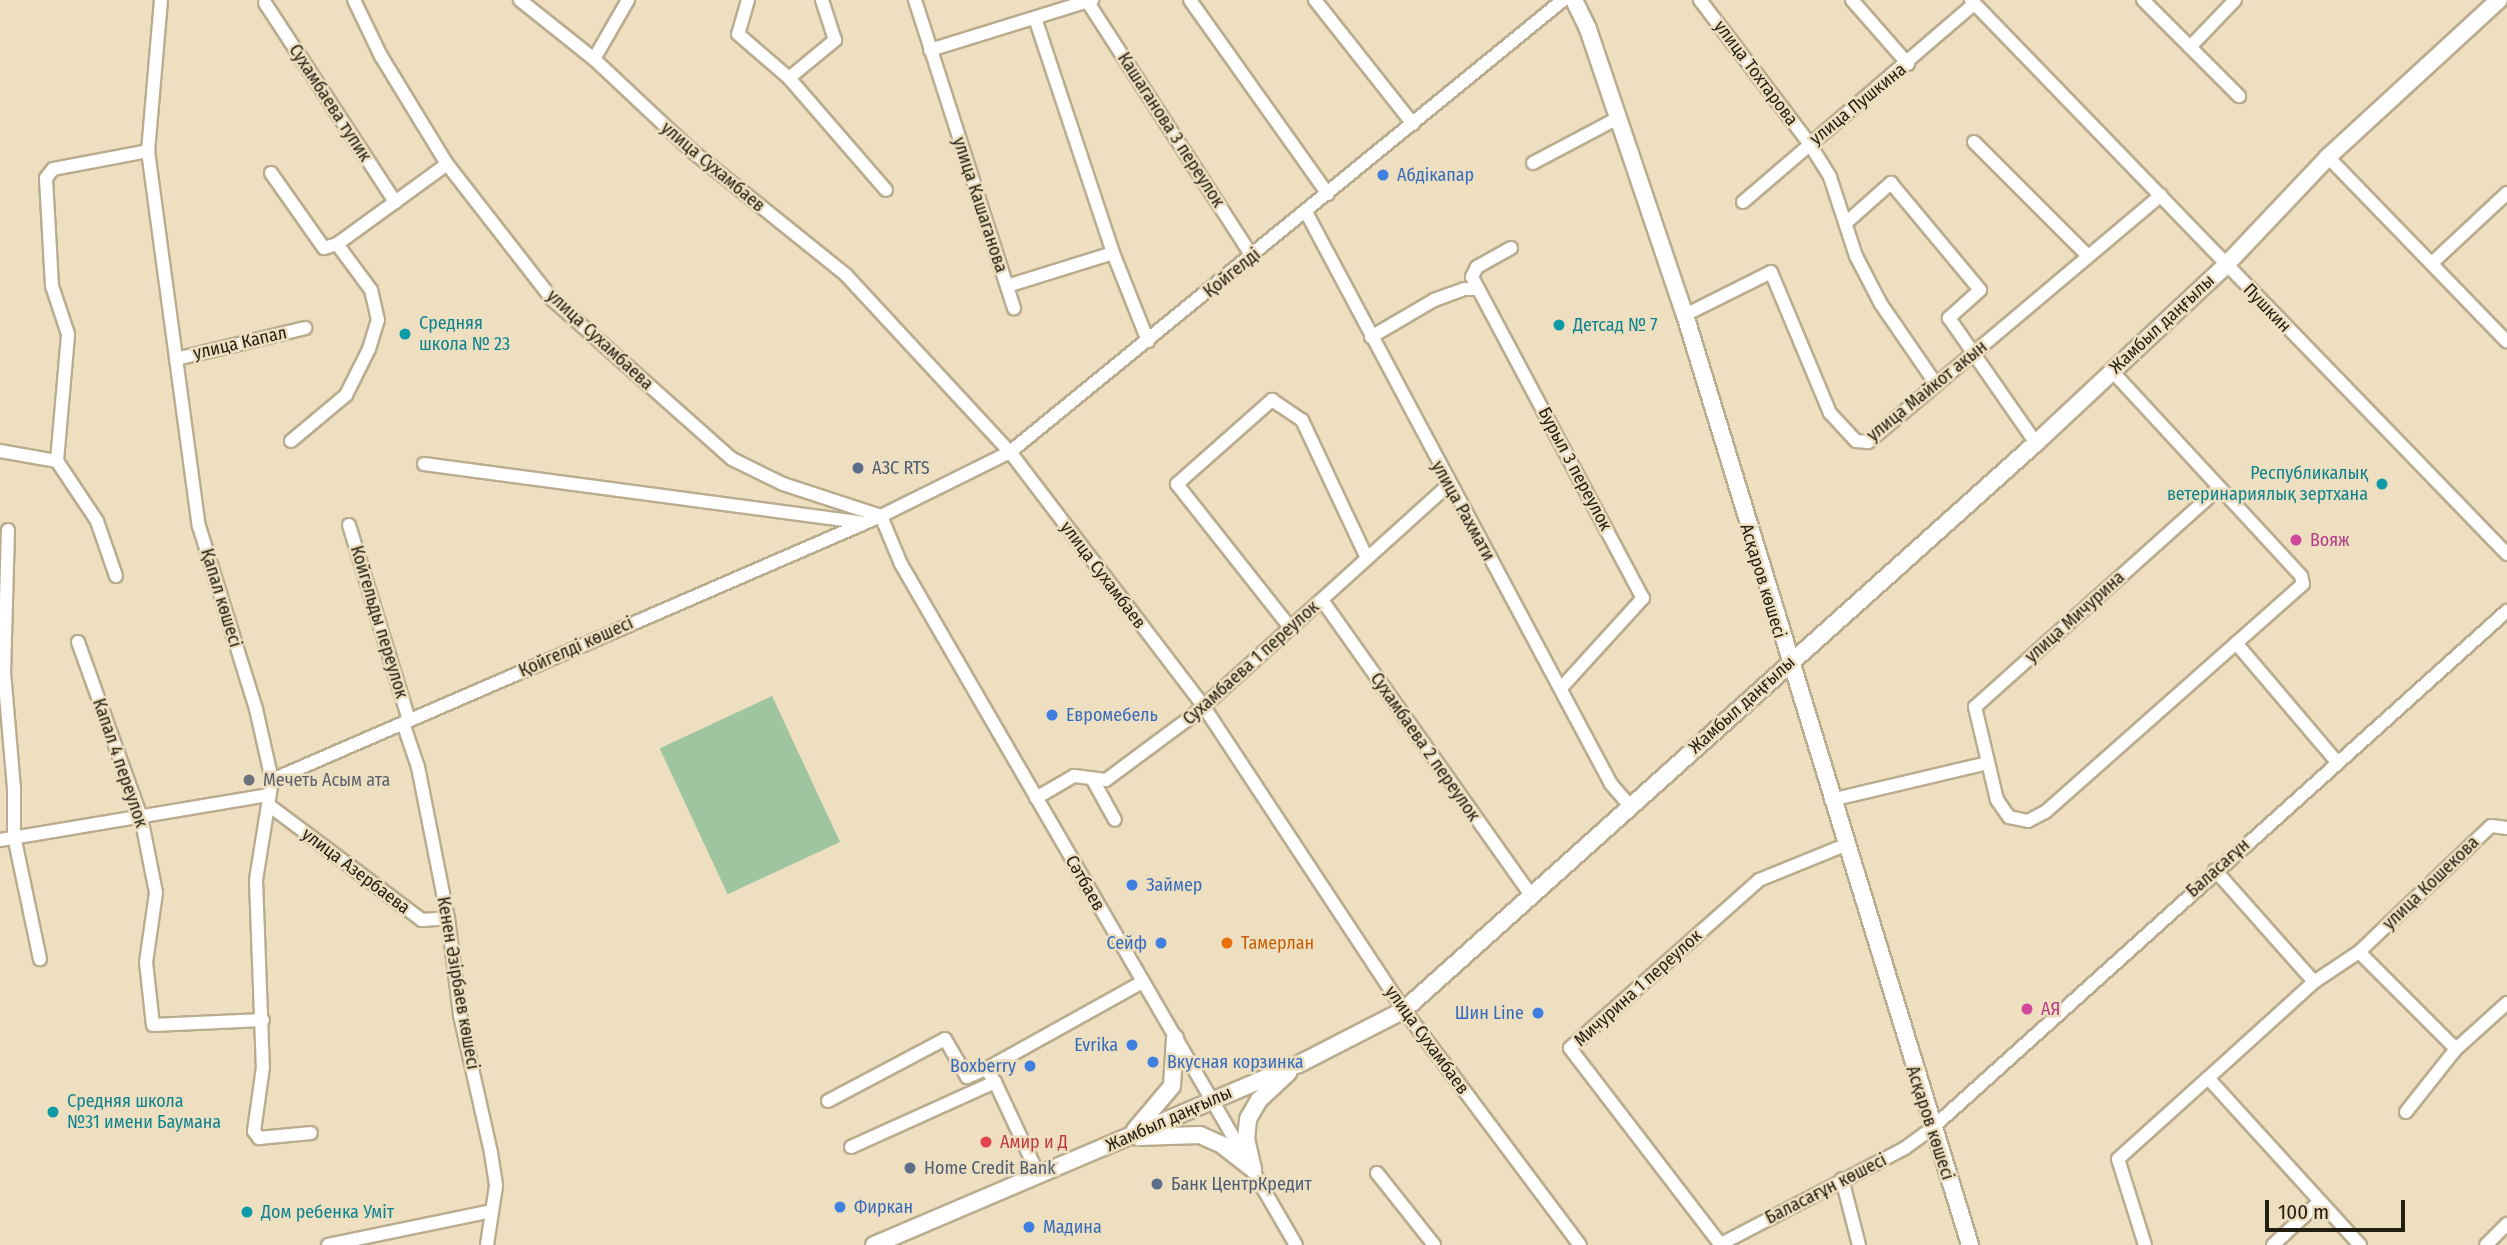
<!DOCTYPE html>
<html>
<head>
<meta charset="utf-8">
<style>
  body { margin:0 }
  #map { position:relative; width:2507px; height:1245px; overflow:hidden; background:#eedfc0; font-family:"Fira Sans Condensed",sans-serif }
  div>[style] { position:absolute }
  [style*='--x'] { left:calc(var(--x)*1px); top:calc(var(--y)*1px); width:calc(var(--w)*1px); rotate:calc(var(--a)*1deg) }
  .green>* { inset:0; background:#9ec4a0; transform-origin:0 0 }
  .roads { filter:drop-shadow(2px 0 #baac8e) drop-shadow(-2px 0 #baac8e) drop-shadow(0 2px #baac8e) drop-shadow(0 -2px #baac8e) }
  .minor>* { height:12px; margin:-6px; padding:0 6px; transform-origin:6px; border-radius:6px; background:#fff }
  .major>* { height:16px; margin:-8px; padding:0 8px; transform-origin:8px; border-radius:8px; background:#fff }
  .dots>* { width:19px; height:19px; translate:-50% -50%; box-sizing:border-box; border:4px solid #eedfc0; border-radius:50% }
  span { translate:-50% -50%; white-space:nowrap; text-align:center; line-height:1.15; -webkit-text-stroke:5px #eedfc0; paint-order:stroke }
  .street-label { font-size:18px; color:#231e12 }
  .shop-label { font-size:18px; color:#366cbe }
  .left { translate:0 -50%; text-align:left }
  .right { translate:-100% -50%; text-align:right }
  .culture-label { font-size:18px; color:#0d838f }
  .service-label { font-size:18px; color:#4e5e75 }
  .hotel-label { font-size:18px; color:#b23c85 }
  .worship-label { font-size:18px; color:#5b616d }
  .food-label { font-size:18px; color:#c56008 }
  .health-label { font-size:18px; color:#be3a42 }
  .scale { position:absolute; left:2265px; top:1200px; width:140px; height:32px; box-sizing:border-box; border:4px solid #231e12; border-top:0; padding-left:9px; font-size:21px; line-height:24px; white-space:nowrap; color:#231e12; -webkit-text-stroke:5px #eedfc0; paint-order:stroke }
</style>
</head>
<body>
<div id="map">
  <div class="green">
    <i style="left:772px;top:696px;width:161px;height:124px;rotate:65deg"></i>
  </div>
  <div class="roads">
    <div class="minor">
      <i style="--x:161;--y:0;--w:152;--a:94.9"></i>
      <i style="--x:148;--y:151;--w:378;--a:82.3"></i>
      <i style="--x:199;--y:526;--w:192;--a:72.7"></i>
      <i style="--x:256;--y:709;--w:73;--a:77.3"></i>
      <i style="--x:272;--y:780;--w:101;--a:99.1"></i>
      <i style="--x:256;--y:880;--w:187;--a:87.9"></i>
      <i style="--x:263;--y:1067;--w:65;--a:98"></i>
      <i style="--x:254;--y:1131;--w:9;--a:54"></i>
      <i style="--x:259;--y:1138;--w:52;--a:-5.5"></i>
      <i style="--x:354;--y:0;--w:62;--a:64.3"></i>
      <i style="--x:381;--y:56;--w:127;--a:58.6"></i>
      <i style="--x:447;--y:164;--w:172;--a:52.1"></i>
      <i style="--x:553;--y:300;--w:239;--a:41.6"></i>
      <i style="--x:732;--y:459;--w:57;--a:26.1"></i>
      <i style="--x:783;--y:484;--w:103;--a:18.1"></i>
      <i style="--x:520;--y:0;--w:95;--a:38.6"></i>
      <i style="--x:594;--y:59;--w:134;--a:43.2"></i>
      <i style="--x:692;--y:151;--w:198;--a:38.8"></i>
      <i style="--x:846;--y:275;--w:241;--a:47.2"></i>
      <i style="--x:1010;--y:452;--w:320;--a:52.7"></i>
      <i style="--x:1204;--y:707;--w:363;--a:56.6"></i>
      <i style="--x:1404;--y:1010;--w:294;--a:53.2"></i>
      <i style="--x:748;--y:0;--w:35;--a:106"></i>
      <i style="--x:738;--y:34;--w:67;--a:40.8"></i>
      <i style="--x:789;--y:78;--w:148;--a:49.1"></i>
      <i style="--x:915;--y:0;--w:324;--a:72.2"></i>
      <i style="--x:1190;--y:0;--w:238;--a:54.6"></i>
      <i style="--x:1315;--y:0;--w:158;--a:51.7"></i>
      <i style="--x:1700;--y:0;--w:180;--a:52.7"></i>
      <i style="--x:1809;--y:143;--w:40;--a:58"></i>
      <i style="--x:1830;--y:177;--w:83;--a:71.8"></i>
      <i style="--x:1856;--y:256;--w:54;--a:62.5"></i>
      <i style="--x:1881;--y:304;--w:97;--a:55.5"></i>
      <i style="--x:1852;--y:0;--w:85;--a:48.8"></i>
      <i style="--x:1971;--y:0;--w:771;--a:45.95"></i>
      <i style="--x:2143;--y:0;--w:136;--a:45"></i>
      <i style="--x:265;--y:3;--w:238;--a:56.8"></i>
      <i style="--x:1089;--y:4;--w:300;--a:57.1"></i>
      <i style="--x:1036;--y:21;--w:244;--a:71.6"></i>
      <i style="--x:2190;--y:47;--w:65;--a:-46.2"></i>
      <i style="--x:930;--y:50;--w:170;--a:-17.2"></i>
      <i style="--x:594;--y:59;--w:68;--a:-60"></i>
      <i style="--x:789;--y:78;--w:60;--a:-39.6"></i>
      <i style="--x:835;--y:40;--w:42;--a:-108"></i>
      <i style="--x:1974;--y:142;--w:161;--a:45"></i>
      <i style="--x:2328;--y:157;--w:257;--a:45.9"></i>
      <i style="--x:1533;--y:163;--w:96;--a:-27.9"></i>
      <i style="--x:271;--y:173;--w:92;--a:54.8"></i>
      <i style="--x:324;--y:248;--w:14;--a:-17"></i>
      <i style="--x:1743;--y:202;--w:303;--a:-40.6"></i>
      <i style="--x:1306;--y:212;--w:648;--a:61.93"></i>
      <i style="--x:1611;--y:784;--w:29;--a:49"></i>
      <i style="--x:1847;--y:222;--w:59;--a:-41.6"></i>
      <i style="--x:1891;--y:183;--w:139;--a:50.2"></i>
      <i style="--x:1980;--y:290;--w:42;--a:137.9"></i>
      <i style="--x:1949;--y:318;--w:152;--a:55.2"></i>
      <i style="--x:1511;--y:248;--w:39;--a:151"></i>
      <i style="--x:1477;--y:267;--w:11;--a:117"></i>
      <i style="--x:1472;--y:277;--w:364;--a:62"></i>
      <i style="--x:1643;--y:598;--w:122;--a:132.3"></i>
      <i style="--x:2432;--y:263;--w:103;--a:-43"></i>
      <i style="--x:1007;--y:286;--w:111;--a:-17.3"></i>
      <i style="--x:1113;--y:253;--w:95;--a:68.3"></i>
      <i style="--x:1685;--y:315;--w:96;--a:-26.6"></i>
      <i style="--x:1771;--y:272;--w:153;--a:67.3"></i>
      <i style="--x:1830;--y:413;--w:38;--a:47"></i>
      <i style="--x:1856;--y:441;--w:12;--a:5"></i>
      <i style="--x:1868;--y:442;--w:383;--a:-40.1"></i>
      <i style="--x:1371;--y:337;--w:73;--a:-30.4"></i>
      <i style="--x:1434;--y:300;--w:32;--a:-20"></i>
      <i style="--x:1464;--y:289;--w:14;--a:0"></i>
      <i style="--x:176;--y:359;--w:133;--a:-13.5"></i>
      <i style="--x:2112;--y:371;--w:279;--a:47.3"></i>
      <i style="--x:2301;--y:576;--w:8;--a:76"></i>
      <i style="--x:2303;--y:584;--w:344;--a:138.5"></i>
      <i style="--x:2045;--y:812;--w:19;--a:152"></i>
      <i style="--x:2028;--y:821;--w:19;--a:-168"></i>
      <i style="--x:2009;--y:817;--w:21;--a:-125"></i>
      <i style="--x:1997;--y:800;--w:96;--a:-103.3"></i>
      <i style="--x:1975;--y:707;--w:328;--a:-41.9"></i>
      <i style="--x:291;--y:441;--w:72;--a:-39.9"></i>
      <i style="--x:346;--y:395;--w:51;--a:-63.4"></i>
      <i style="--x:369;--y:349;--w:30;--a:-73"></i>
      <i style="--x:378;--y:320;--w:31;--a:-103"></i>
      <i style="--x:371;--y:290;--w:57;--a:-126.5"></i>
      <i style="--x:337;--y:244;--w:136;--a:-36"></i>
      <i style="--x:0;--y:451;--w:58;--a:10"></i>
      <i style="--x:424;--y:464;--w:439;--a:7.6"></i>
      <i style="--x:881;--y:516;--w:52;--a:67.4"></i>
      <i style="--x:901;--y:564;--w:787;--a:59.89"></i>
      <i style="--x:349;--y:525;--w:204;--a:72.9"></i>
      <i style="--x:8;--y:530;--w:142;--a:91.6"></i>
      <i style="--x:4;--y:672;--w:116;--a:85.1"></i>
      <i style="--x:14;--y:788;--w:48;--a:90"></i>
      <i style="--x:14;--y:836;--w:126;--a:78.1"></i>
      <i style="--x:116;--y:576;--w:58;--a:-109.1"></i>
      <i style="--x:97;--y:521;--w:72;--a:-123.7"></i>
      <i style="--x:57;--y:461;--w:127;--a:-85"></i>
      <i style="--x:68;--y:334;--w:51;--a:-108.4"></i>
      <i style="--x:52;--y:286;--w:108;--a:-93.2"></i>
      <i style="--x:46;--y:178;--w:11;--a:-52"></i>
      <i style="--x:53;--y:169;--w:97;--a:-10.7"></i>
      <i style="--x:1322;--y:600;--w:360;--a:54.7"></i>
      <i style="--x:1289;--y:626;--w:181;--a:-128.3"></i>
      <i style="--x:1177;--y:484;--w:127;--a:-41.5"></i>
      <i style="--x:1272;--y:400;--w:36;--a:34"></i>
      <i style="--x:1302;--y:420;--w:150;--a:64.8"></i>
      <i style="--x:78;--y:642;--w:186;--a:70.2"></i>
      <i style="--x:141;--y:817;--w:77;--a:78.8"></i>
      <i style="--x:156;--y:893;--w:70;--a:98.2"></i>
      <i style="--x:146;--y:962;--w:63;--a:83.7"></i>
      <i style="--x:153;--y:1025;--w:110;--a:-2.6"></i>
      <i style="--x:2236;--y:643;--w:156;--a:49.7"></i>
      <i style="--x:403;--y:723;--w:46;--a:71.2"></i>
      <i style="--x:418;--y:767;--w:154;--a:78.8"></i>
      <i style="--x:448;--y:918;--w:98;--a:82.9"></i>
      <i style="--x:460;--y:1015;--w:141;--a:77.3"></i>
      <i style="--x:491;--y:1153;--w:33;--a:81"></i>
      <i style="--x:496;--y:1186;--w:60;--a:98.7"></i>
      <i style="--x:272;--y:780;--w:664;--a:-23.44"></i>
      <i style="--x:881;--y:516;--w:144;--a:-26.4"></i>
      <i style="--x:1010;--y:452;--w:714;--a:-39.26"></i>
      <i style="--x:1094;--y:782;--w:43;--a:61.1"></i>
      <i style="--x:1036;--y:798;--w:44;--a:-30.1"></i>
      <i style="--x:1074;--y:776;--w:32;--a:7"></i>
      <i style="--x:1106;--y:780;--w:111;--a:-36.6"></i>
      <i style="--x:1195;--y:714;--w:341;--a:-42.1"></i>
      <i style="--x:1831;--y:800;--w:161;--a:-13.3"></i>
      <i style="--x:270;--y:806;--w:190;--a:36.9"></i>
      <i style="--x:422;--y:920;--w:26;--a:-4"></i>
      <i style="--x:0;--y:840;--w:273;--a:-9.5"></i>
      <i style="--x:2215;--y:870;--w:149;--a:48.5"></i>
      <i style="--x:2314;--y:982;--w:143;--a:137.8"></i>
      <i style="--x:2208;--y:1078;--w:226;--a:47.7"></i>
      <i style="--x:2359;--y:952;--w:137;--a:45"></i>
      <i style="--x:2314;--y:982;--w:54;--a:-33.7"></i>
      <i style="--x:2359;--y:952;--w:182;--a:-43.7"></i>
      <i style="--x:2491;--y:826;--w:16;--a:7"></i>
      <i style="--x:986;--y:1069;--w:179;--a:-29.1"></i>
      <i style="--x:828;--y:1101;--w:132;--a:-27.9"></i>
      <i style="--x:945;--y:1039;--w:44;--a:59.9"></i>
      <i style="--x:967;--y:1077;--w:21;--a:-23"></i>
      <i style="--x:986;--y:1069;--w:16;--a:55"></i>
      <i style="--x:995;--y:1082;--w:104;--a:64.9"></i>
      <i style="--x:2406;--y:1112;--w:80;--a:-51.6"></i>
      <i style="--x:2456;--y:1049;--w:69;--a:-42"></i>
      <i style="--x:851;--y:1147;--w:158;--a:-24.3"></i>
      <i style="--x:1377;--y:1173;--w:92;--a:51.6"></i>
      <i style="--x:1842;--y:1179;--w:68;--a:75.6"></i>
      <i style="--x:328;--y:1245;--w:167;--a:-11.7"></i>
      <i style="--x:1719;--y:1245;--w:210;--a:-27.5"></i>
      <i style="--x:1905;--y:1148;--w:32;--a:-36"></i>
      <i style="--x:1931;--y:1129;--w:775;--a:-41.97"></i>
      <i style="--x:1721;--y:1245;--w:248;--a:-127.5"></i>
      <i style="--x:1570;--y:1048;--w:253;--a:-41.6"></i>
      <i style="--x:1759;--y:880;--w:93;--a:-22.1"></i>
      <i style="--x:2145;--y:1245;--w:90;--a:-107.4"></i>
      <i style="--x:2118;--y:1159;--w:121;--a:-42"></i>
      <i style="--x:2273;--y:1245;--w:64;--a:-43.1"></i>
      <i style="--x:2486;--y:1245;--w:30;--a:-45"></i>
    </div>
    <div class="major">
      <i style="--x:1574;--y:0;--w:32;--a:64"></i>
      <i style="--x:1588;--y:29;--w:302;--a:71.3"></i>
      <i style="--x:1685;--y:315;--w:973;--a:72.96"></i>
      <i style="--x:1135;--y:1130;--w:57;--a:-49.9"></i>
      <i style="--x:1172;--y:1086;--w:48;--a:-86.4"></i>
      <i style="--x:1138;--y:1137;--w:62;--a:-1.8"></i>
      <i style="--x:1200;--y:1135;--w:24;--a:24"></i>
      <i style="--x:1222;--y:1145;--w:39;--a:38"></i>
      <i style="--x:1253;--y:1169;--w:31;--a:-103"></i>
      <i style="--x:1246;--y:1139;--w:20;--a:-84"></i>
      <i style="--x:1248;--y:1119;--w:22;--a:-60"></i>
      <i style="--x:1259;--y:1100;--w:40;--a:-43"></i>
      <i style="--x:874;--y:1245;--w:462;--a:-23.1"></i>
      <i style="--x:1299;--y:1064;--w:118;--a:-27.2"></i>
      <i style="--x:1404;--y:1010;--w:849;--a:-41.9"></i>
      <i style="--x:2036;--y:443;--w:259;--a:-43.1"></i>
      <i style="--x:2225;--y:266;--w:150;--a:-46.6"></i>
      <i style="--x:2328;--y:157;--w:232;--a:-42.6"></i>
    </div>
  </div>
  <div class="dots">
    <i style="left:1383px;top:175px;background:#3f7fe0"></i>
    <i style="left:1559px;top:325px;background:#0f9aa8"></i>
    <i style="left:405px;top:334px;background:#0f9aa8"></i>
    <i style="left:858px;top:468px;background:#5c6f8a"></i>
    <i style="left:2382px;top:484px;background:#0f9aa8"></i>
    <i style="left:2296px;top:540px;background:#d1479c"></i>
    <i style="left:1052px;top:715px;background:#3f7fe0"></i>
    <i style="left:249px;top:780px;background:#6b7280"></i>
    <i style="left:1132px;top:885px;background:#3f7fe0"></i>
    <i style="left:1161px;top:943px;background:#3f7fe0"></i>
    <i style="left:1227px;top:943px;background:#e8710a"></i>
    <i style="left:2027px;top:1009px;background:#d1479c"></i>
    <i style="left:1538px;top:1013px;background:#3f7fe0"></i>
    <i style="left:1132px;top:1045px;background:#3f7fe0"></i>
    <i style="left:1153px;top:1062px;background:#3f7fe0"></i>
    <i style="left:1030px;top:1066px;background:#3f7fe0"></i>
    <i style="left:53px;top:1112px;background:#0f9aa8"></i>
    <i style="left:986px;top:1142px;background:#e0444e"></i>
    <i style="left:910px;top:1168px;background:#5c6f8a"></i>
    <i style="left:1157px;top:1184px;background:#5c6f8a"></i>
    <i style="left:840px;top:1207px;background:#3f7fe0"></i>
    <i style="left:247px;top:1212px;background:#0f9aa8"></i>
    <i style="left:1029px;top:1227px;background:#3f7fe0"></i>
  </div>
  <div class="street-label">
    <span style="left:1756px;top:73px;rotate:53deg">улица Тохтарова</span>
    <span style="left:330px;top:103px;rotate:57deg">Сухамбаева тупик</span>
    <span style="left:1858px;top:104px;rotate:-39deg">улица Пушкина</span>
    <span style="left:1171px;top:130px;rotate:57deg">Кашаганова 3 переулок</span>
    <span style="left:713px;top:167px;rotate:40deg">улица Сухамбаев</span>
    <span style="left:980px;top:205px;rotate:72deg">улица Кашаганова</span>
    <span style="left:1232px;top:273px;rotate:-39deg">Қойгелді</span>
    <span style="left:2267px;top:308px;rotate:46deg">Пушкин</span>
    <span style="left:2162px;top:324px;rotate:-43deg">Жамбыл даңғылы</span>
    <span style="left:600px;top:340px;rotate:43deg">улица Сухамбаева</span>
    <span style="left:240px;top:343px;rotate:-13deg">улица Капал</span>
    <span style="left:1927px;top:391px;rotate:-39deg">улица Майкот акын</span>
    <span style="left:1575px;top:469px;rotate:62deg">Бурыл 3 переулок</span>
    <span style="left:1463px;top:511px;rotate:61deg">улица Рахмати</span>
    <span style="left:1103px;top:575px;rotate:53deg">улица Сухамбаев</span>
    <span style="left:1763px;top:581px;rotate:73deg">Асқаров көшесі</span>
    <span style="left:221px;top:598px;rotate:73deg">Қапал көшесі</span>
    <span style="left:2075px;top:617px;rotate:-42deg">улица Мичурина</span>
    <span style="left:379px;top:622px;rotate:73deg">Койгельды переулок</span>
    <span style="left:576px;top:647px;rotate:-24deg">Қойгелді көшесі</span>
    <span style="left:1251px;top:663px;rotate:-42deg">Сухамбаева 1 переулок</span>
    <span style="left:1742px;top:705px;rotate:-42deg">Жамбыл даңғылы</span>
    <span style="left:1425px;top:747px;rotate:55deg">Сухамбаева 2 переулок</span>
    <span style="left:120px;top:763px;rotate:71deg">Капал 4 переулок</span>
    <span style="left:2218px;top:868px;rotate:-42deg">Баласағұн</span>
    <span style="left:356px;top:871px;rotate:37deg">улица Азербаева</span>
    <span style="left:1085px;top:883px;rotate:60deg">Сәтбаев</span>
    <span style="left:2431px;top:883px;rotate:-44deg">улица Кошекова</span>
    <span style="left:458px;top:983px;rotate:80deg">Кенен Әзірбаев көшесі</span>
    <span style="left:1638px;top:988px;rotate:-42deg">Мичурина 1 переулок</span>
    <span style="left:1427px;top:1040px;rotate:54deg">улица Сухамбаев</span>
    <span style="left:1169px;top:1119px;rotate:-24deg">Жамбыл даңғылы</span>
    <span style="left:1930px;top:1123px;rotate:72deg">Асқаров көшесі</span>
    <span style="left:1826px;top:1189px;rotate:-27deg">Баласағұн көшесі</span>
  </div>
  <div class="shop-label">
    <span class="left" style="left:1397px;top:175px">Абдiкапар</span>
    <span class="left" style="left:1066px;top:715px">Евромебель</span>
    <span class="left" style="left:1146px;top:885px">Займер</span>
    <span class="right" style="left:1147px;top:943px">Сейф</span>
    <span class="right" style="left:1524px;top:1013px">Шин Line</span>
    <span class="right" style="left:1118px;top:1045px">Evrika</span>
    <span class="left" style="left:1167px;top:1062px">Вкусная корзинка</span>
    <span class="right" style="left:1016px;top:1066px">Boxberry</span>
    <span class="left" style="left:854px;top:1207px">Фиркан</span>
    <span class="left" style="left:1043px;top:1227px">Мадина</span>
  </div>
  <div class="culture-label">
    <span class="left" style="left:419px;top:334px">Средняя<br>школа № 23</span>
    <span class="left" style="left:1573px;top:325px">Детсад № 7</span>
    <span class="right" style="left:2368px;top:484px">Республикалық<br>ветеринариялық зертхана</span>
    <span class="left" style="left:67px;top:1112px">Средняя школа<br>№31 имени Баумана</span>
    <span class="left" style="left:261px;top:1212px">Дом ребенка Умiт</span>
  </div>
  <div class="service-label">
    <span class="left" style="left:872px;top:468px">АЗС RTS</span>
    <span class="left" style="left:924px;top:1168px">Home Credit Bank</span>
    <span class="left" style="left:1171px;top:1184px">Банк ЦентрКредит</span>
  </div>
  <div class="hotel-label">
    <span class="left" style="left:2310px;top:540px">Вояж</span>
    <span class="left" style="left:2041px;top:1009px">АЯ</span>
  </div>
  <div class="worship-label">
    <span class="left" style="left:263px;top:780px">Мечеть Асым ата</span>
  </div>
  <div class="food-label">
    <span class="left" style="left:1241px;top:943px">Тамерлан</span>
  </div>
  <div class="health-label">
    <span class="left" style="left:1000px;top:1142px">Амир и Д</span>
  </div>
  <div class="scale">100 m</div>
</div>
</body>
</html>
